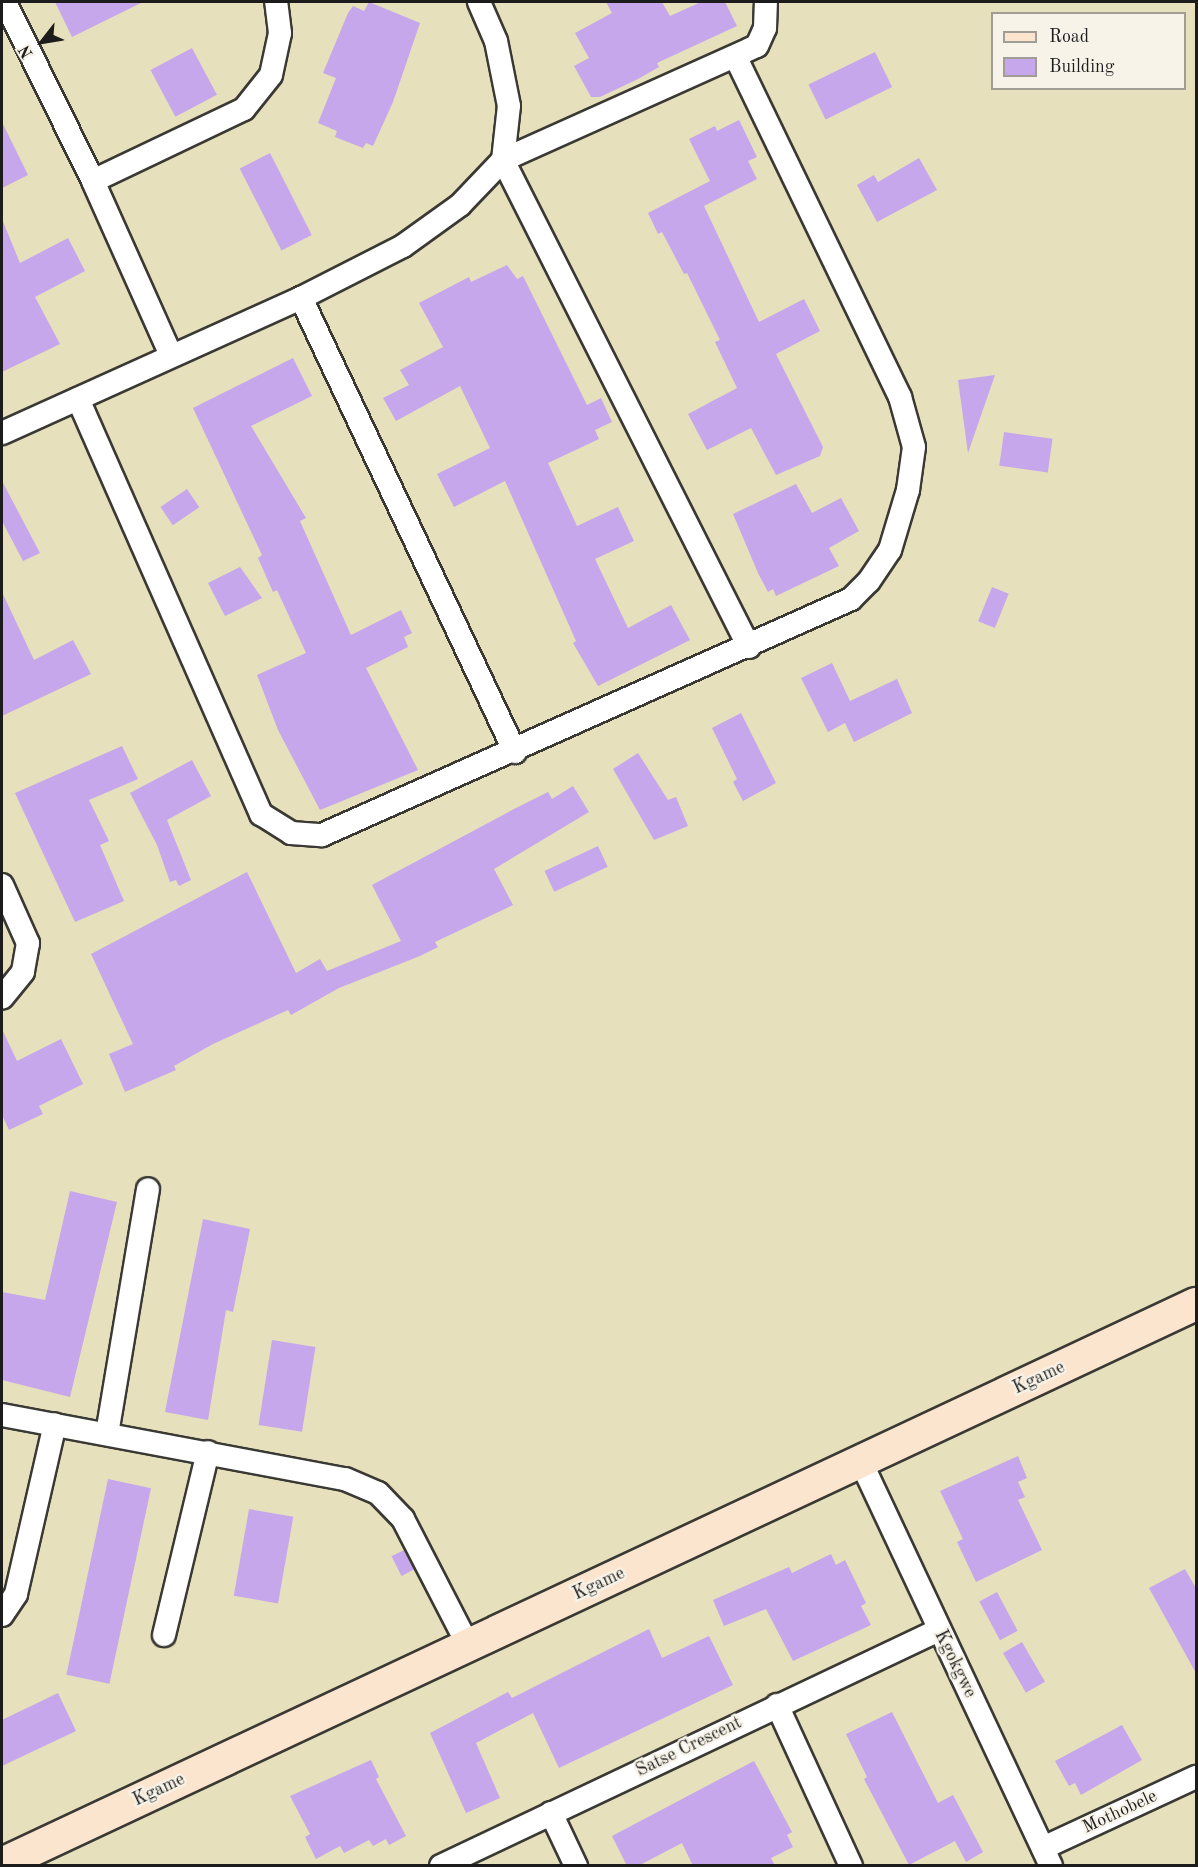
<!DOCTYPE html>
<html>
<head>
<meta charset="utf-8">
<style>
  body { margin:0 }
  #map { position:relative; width:1198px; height:1867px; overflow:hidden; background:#e6e0bc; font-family:"Old Standard TT",serif }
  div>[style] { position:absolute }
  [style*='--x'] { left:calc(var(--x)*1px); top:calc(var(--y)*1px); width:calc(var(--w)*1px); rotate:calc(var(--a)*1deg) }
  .building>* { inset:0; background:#c6a7eb; transform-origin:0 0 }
  .roads { filter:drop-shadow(2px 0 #3a3934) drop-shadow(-2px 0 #3a3934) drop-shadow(0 2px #3a3934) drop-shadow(0 -2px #3a3934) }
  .street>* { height:22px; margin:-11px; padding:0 11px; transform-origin:11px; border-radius:11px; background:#fff }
  .secondary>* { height:32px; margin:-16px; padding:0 16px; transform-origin:16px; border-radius:16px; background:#fce5cf }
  span { translate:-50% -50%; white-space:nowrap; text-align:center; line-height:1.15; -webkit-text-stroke:4.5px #f7f3e8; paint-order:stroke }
  .street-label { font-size:18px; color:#1c1c1c }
  .frame { position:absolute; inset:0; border:3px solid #1c1c1c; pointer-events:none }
  .legend { position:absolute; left:991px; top:12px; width:195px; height:78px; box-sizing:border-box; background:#f7f3e8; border:2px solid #9f9d96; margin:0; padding:8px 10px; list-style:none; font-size:18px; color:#1c1c1c }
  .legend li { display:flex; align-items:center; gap:12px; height:30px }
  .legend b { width:30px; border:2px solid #9f9d96 }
  .north { position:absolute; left:12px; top:12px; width:60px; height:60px; -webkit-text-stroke:4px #f7f3e8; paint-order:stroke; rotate:239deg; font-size:16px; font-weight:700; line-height:24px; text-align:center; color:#1c1c1c }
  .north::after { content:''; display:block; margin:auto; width:21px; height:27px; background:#1c1c1c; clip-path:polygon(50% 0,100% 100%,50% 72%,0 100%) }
</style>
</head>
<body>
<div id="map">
  <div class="building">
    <i style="clip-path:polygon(55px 2px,143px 2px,72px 37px)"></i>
    <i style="clip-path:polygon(369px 2px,420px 23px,393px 102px,373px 146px,366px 143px,363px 148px,335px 137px,337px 131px,318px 123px,336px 78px,323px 73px,348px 13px,353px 6px,364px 11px)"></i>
    <i style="clip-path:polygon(606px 2px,662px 2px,670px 16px,701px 2px,725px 2px,737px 26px,657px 63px,659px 67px,638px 79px,600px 97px,591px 97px,574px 66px,589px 58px,575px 33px,612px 13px)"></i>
    <i style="left:192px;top:48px;width:53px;height:47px;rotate:62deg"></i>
    <i style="left:875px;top:52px;width:39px;height:74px;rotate:64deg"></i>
    <i style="clip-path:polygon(739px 120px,757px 157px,748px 161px,757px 179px,704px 206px,759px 322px,804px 299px,820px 331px,776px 354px,823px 447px,820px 456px,776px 475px,751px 428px,707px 450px,688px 414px,737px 388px,715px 342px,720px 340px,687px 273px,684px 274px,662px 232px,658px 234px,648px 213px,710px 181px,689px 139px,715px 126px,717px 131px)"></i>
    <i style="clip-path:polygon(2px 122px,28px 175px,2px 188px)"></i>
    <i style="left:270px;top:153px;width:92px;height:34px;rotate:63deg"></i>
    <i style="clip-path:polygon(919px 158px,937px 190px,877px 222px,857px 185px,874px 175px,878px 182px)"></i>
    <i style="clip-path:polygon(2px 219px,20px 263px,68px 238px,85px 271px,35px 297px,60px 344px,2px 372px)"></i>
    <i style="clip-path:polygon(507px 265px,517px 279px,523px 276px,587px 405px,601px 398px,612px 422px,595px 430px,599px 439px,548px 463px,577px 526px,618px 507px,634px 541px,595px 559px,628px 628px,671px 605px,690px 640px,598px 686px,573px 643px,576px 641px,505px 481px,454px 507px,437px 474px,490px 448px,460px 386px,396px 421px,383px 398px,409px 385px,400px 370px,443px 347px,419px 303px,469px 277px,471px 282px)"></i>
    <i style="clip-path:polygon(293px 358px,312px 396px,251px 426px,306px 518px,300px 521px,351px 635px,401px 610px,412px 633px,404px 637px,408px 647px,366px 668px,418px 770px,320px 810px,278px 730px,257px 675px,306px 653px,277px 590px,273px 592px,258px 558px,262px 555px,193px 408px)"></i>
    <i style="clip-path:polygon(995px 375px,968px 453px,958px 380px)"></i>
    <i style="left:1004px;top:432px;width:49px;height:34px;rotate:8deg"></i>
    <i style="clip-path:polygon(2px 481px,40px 553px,23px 561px,2px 521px)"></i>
    <i style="clip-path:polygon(796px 484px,812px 513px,841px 498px,859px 531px,829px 548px,839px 566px,776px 596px,773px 589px,768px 592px,758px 573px,733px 514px)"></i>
    <i style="left:187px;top:489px;width:22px;height:32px;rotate:56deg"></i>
    <i style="clip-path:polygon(240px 567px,262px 598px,225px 616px,208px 583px)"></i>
    <i style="left:992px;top:587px;width:18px;height:37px;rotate:22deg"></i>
    <i style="clip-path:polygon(2px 592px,34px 660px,73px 640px,91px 674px,2px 716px)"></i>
    <i style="clip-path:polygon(832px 663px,850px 701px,897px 679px,912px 713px,854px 742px,845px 723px,828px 732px,801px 678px)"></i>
    <i style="clip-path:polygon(741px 713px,776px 783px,743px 801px,733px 782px,737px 779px,712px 728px)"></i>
    <i style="clip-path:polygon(122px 746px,138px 779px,89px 800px,109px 841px,100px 845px,124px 901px,75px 922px,15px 793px)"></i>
    <i style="clip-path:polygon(638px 753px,668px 800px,676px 797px,688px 826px,654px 840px,613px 769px)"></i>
    <i style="clip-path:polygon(192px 760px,211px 796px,167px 820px,191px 880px,179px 886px,176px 880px,170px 882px,157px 845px,130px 793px)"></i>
    <i style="clip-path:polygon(573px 786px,589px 812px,494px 869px,513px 905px,435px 942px,438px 947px,420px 956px,339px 988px,291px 1015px,288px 1010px,213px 1044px,174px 1066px,176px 1070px,125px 1092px,109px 1054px,133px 1044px,91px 954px,247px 872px,296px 973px,320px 959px,327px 971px,401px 941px,372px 885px,514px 809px,548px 792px,552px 799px)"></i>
    <i style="left:598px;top:846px;width:23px;height:59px;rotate:65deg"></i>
    <i style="clip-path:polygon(2px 1029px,17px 1061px,61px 1039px,83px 1084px,39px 1106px,43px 1114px,9px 1130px,2px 1115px)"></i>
    <i style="clip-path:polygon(70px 1191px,117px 1202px,70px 1397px,2px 1380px,2px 1292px,45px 1300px)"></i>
    <i style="clip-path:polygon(203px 1219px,250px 1229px,233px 1312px,226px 1310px,208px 1420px,165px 1412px)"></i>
    <i style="left:272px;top:1340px;width:44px;height:86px;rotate:9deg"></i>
    <i style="clip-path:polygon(1018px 1456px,1027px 1478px,1018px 1482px,1025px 1497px,1018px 1500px,1042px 1550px,976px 1582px,957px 1542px,963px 1539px,940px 1491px)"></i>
    <i style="left:108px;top:1479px;width:44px;height:200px;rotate:12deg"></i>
    <i style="left:249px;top:1509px;width:45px;height:88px;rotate:10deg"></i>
    <i style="left:404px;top:1550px;width:22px;height:14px;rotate:63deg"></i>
    <i style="clip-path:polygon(831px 1554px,836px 1565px,845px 1560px,866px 1603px,861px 1606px,871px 1625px,793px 1661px,766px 1609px,724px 1626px,713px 1600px,789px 1567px,792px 1573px)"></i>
    <i style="clip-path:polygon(1185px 1569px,1197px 1590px,1197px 1675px,1149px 1588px)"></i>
    <i style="left:997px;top:1592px;width:44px;height:20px;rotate:62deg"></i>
    <i style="clip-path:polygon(649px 1629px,662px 1658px,709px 1636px,733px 1685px,559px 1768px,533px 1713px,476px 1743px,500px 1798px,466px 1813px,430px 1733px,508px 1692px,512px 1698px)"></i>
    <i style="left:1022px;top:1642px;width:46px;height:22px;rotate:60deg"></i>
    <i style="clip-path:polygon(58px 1693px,76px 1731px,2px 1766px,2px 1720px)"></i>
    <i style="clip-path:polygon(892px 1712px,938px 1803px,953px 1795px,983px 1852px,966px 1862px,955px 1841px,909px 1865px,864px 1779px,867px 1777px,846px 1734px)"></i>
    <i style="clip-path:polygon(1122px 1725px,1142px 1760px,1081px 1795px,1075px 1783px,1069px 1786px,1055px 1761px)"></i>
    <i style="clip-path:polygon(371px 1760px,379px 1777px,376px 1779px,406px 1836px,389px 1845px,386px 1839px,373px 1846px,369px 1840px,344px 1853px,340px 1846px,316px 1859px,305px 1837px,310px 1834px,290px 1796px)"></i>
    <i style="clip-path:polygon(754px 1761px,792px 1832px,787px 1835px,793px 1847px,771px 1858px,775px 1866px,693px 1866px,682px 1843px,638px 1866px,627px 1866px,612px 1836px)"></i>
  </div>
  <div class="roads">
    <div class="street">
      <i style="--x:5;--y:2;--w:199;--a:63.8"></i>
      <i style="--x:93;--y:181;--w:191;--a:65.9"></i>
      <i style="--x:93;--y:181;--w:167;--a:-25.5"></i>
      <i style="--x:244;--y:109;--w:43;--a:-51.5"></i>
      <i style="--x:271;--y:75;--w:43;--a:-77.9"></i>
      <i style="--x:280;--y:33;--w:31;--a:-97"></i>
      <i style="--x:301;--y:298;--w:502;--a:64.76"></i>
      <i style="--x:78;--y:399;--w:454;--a:66.2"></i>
      <i style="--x:261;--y:814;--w:36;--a:32"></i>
      <i style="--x:291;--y:833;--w:31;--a:4"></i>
      <i style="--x:322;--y:835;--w:579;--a:-24.04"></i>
      <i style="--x:851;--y:599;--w:25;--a:-45"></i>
      <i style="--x:869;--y:581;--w:37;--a:-56"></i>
      <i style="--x:890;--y:550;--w:63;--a:-73.3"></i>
      <i style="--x:908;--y:490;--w:43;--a:-82.1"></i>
      <i style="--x:914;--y:447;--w:52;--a:-105.6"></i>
      <i style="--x:900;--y:397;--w:377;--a:-115.8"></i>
      <i style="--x:2;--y:433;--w:328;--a:-24.3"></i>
      <i style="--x:301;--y:298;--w:114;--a:-27"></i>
      <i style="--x:403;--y:246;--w:70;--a:-35.7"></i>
      <i style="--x:460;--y:205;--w:62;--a:-46.3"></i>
      <i style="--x:503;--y:160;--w:54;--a:-83.7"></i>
      <i style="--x:509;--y:106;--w:66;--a:-101.3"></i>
      <i style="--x:496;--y:41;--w:43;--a:-113.6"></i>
      <i style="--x:749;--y:647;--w:546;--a:-116.8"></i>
      <i style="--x:503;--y:160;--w:278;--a:-24.2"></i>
      <i style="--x:757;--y:46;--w:20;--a:-66"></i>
      <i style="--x:765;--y:28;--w:26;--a:-88"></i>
      <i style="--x:2;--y:885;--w:64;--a:65.9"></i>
      <i style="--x:28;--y:943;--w:29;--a:100"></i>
      <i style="--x:23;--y:972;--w:33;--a:129"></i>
      <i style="--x:2;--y:1415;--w:349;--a:10.6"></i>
      <i style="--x:345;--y:1479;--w:36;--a:23"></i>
      <i style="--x:378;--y:1493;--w:36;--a:46"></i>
      <i style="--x:403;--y:1519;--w:142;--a:62.7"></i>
      <i style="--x:107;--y:1434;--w:248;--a:-80.5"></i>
      <i style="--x:861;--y:1462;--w:446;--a:64.8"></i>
      <i style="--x:2;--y:1615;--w:25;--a:-56"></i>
      <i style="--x:16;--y:1594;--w:174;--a:-77.1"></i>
      <i style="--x:164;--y:1635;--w:188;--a:-76.5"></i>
      <i style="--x:777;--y:1705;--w:177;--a:65.3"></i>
      <i style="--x:551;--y:1813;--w:59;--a:64.7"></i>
      <i style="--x:1043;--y:1848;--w:169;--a:-24.9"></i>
      <i style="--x:441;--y:1866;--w:551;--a:-25.36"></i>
    </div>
    <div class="secondary">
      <i style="--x:2;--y:1864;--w:1319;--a:-25.13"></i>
    </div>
  </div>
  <div class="street-label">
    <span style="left:1039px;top:1378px;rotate:-25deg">Kgame</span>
    <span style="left:599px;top:1584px;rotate:-25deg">Kgame</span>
    <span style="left:955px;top:1664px;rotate:64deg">Kgokgwe</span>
    <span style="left:689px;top:1747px;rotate:-26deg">Satse Crescent</span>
    <span style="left:159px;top:1790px;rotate:-25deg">Kgame</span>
    <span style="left:1120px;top:1812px;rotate:-25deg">Mothobele</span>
  </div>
  <div class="frame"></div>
  <ul class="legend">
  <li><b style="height:8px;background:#fce5cf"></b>Road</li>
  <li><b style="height:16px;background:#c6a7eb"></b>Building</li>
  </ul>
  <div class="north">N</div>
</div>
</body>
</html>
